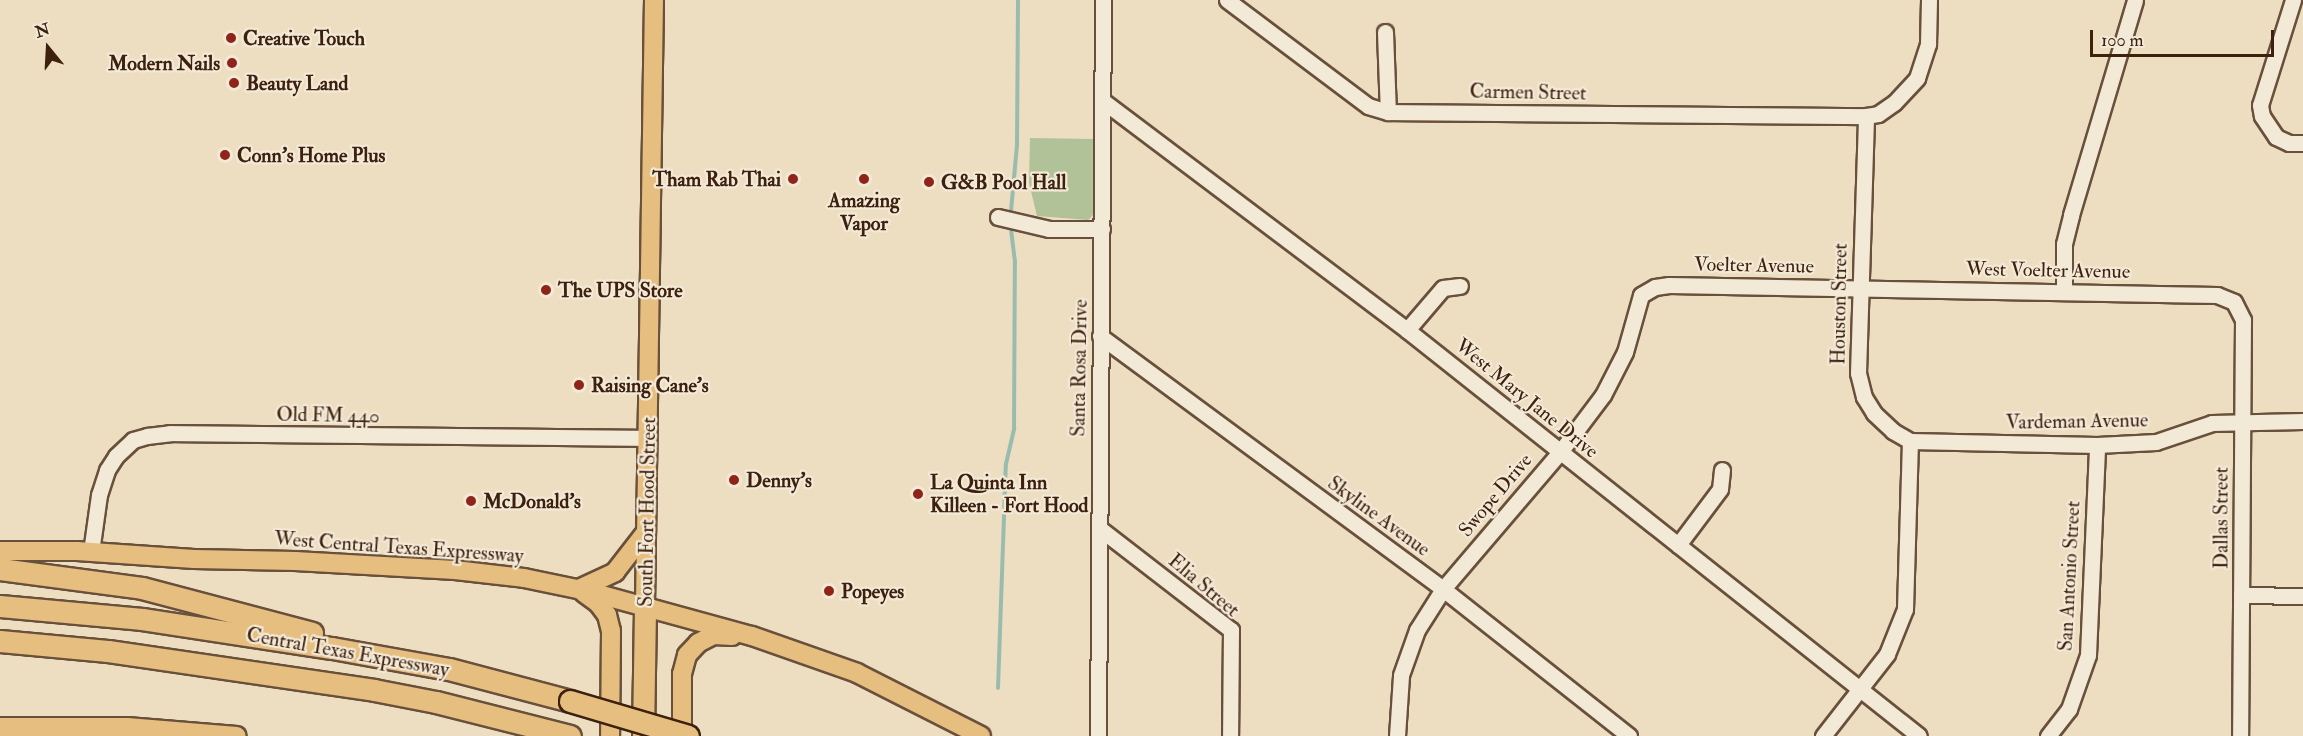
<!DOCTYPE html>
<html>
<head>
<meta charset="utf-8">
<style>
  body { margin:0 }
  #map { position:relative; width:2303px; height:736px; overflow:hidden; background:#edddc1; font-family:"IM FELL Double Pica",serif }
  div>[style] { position:absolute }
  [style*='--x'] { left:calc(var(--x)*1px); top:calc(var(--y)*1px); width:calc(var(--w)*1px); rotate:calc(var(--a)*1deg) }
  .green>* { inset:0; background:#b2c298 }
  .stream>* { height:4px; margin:-2px; padding:0 2px; transform-origin:2px; border-radius:2px; background:#9abcaf }
  .roads { filter:drop-shadow(2px 0 #69503b) drop-shadow(-2px 0 #69503b) drop-shadow(0 2px #69503b) drop-shadow(0 -2px #69503b) }
  .minor>* { height:15px; margin:-7.5px; padding:0 7.5px; transform-origin:7.5px; border-radius:7.5px; background:#f3e9d7 }
  .major>* { height:18px; margin:-9px; padding:0 9px; transform-origin:9px; border-radius:9px; background:#e6be80 }
  .highway>* { height:21px; margin:-10.5px; padding:0 10.5px; transform-origin:10.5px; border-radius:10.5px; background:#e6be80 }
  .bridges { filter:drop-shadow(2px 0 #3d210e) drop-shadow(-2px 0 #3d210e) drop-shadow(0 2px #3d210e) drop-shadow(0 -2px #3d210e) }
  .highway-bridge>* { height:21px; margin:-10.5px; padding:0 10.5px; transform-origin:10.5px; border-radius:10.5px; background:#e6be80 }
  .dots>* { width:16px; height:16px; translate:-50% -50%; box-sizing:border-box; border:3px solid #f3e9d7; border-radius:50% }
  span { translate:-50% -50%; white-space:nowrap; text-align:center; line-height:1.15; -webkit-text-stroke:4.5px #f3e9d7; paint-order:stroke }
  .poi-label { font-size:20px; color:#3d210e; font-weight:700 }
  .left { translate:0 -50%; text-align:left }
  .right { translate:-100% -50%; text-align:right }
  .street-label { font-size:20px; color:#3d210e }
  .north { position:absolute; left:18px; top:18px; width:60px; height:60px; -webkit-text-stroke:4px #f3e9d7; paint-order:stroke; rotate:342deg; font-size:16px; font-weight:700; line-height:24px; text-align:center; color:#3d210e }
  .north::after { content:''; display:block; margin:auto; width:21px; height:27px; background:#3d210e; clip-path:polygon(50% 0,100% 100%,50% 72%,0 100%) }
  .scale { position:absolute; left:2090px; top:30px; width:184px; height:27px; box-sizing:border-box; border:3px solid #3d210e; border-top:0; padding-left:8px; font-size:18px; line-height:21px; white-space:nowrap; color:#3d210e; -webkit-text-stroke:4px #f3e9d7; paint-order:stroke }
</style>
</head>
<body>
<div id="map">
  <div class="green">
    <i style="clip-path:polygon(1030px 138px,1094px 139px,1094px 214px,1088px 220px,1037px 216px,1029px 183px)"></i>
  </div>
  <div class="stream">
    <i style="--x:1011;--y:211;--w:66;--a:-84.8"></i>
    <i style="--x:1017;--y:145;--w:145;--a:-89.6"></i>
    <i style="--x:998;--y:688;--w:224;--a:-88"></i>
    <i style="--x:1006;--y:464;--w:37;--a:-77"></i>
    <i style="--x:1014;--y:428;--w:166;--a:-89.7"></i>
    <i style="--x:1015;--y:262;--w:32;--a:-97"></i>
  </div>
  <div class="roads">
    <div class="minor">
      <i style="--x:1227;--y:0;--w:176;--a:36.9"></i>
      <i style="--x:1368;--y:106;--w:21;--a:17"></i>
      <i style="--x:1388;--y:112;--w:478;--a:0.5"></i>
      <i style="--x:2293;--y:0;--w:110;--a:107.4"></i>
      <i style="--x:2260;--y:105;--w:11;--a:80"></i>
      <i style="--x:2262;--y:116;--w:25;--a:56"></i>
      <i style="--x:2276;--y:137;--w:14;--a:25"></i>
      <i style="--x:2289;--y:143;--w:14;--a:0"></i>
      <i style="--x:1385;--y:32;--w:80;--a:87.9"></i>
      <i style="--x:1103;--y:101;--w:381;--a:37"></i>
      <i style="--x:1407;--y:330;--w:653;--a:38.41"></i>
      <i style="--x:998;--y:217;--w:52;--a:13.2"></i>
      <i style="--x:1049;--y:229;--w:53;--a:0"></i>
      <i style="--x:2064;--y:291;--w:47;--a:-90"></i>
      <i style="--x:2064;--y:244;--w:30;--a:-76"></i>
      <i style="--x:2071;--y:215;--w:224;--a:-73.4"></i>
      <i style="--x:1407;--y:330;--w:55;--a:-49.4"></i>
      <i style="--x:1443;--y:288;--w:17;--a:-7"></i>
      <i style="--x:1100;--y:336;--w:426;--a:36.4"></i>
      <i style="--x:1443;--y:589;--w:237;--a:38.3"></i>
      <i style="--x:1910;--y:441;--w:20;--a:-150"></i>
      <i style="--x:1893;--y:431;--w:26;--a:-137"></i>
      <i style="--x:1874;--y:413;--w:19;--a:-122"></i>
      <i style="--x:1864;--y:397;--w:25;--a:-104"></i>
      <i style="--x:1858;--y:373;--w:257;--a:-88.2"></i>
      <i style="--x:1866;--y:116;--w:12;--a:-9"></i>
      <i style="--x:1878;--y:114;--w:19;--a:-35"></i>
      <i style="--x:1894;--y:103;--w:34;--a:-47"></i>
      <i style="--x:1917;--y:78;--w:36;--a:-72"></i>
      <i style="--x:1928;--y:44;--w:44;--a:-88.7"></i>
      <i style="--x:1910;--y:441;--w:187;--a:1.2"></i>
      <i style="--x:2097;--y:445;--w:59;--a:-2.9"></i>
      <i style="--x:2156;--y:442;--w:59;--a:-18.7"></i>
      <i style="--x:2212;--y:423;--w:91;--a:-1.3"></i>
      <i style="--x:1099;--y:528;--w:167;--a:37.7"></i>
      <i style="--x:1231;--y:630;--w:106;--a:90.5"></i>
      <i style="--x:1678;--y:545;--w:70;--a:-53.1"></i>
      <i style="--x:1720;--y:489;--w:19;--a:-84"></i>
      <i style="--x:91;--y:552;--w:58;--a:-82"></i>
      <i style="--x:99;--y:495;--w:26;--a:-72"></i>
      <i style="--x:107;--y:470;--w:17;--a:-57"></i>
      <i style="--x:116;--y:456;--w:23;--a:-43"></i>
      <i style="--x:133;--y:440;--w:15;--a:-16"></i>
      <i style="--x:147;--y:436;--w:23;--a:-7"></i>
      <i style="--x:170;--y:433;--w:478;--a:0.6"></i>
      <i style="--x:2241;--y:595;--w:62;--a:0.9"></i>
      <i style="--x:1098;--y:736;--w:736;--a:-89.61"></i>
      <i style="--x:1397;--y:736;--w:61;--a:-86.2"></i>
      <i style="--x:1401;--y:675;--w:48;--a:-70.4"></i>
      <i style="--x:1417;--y:630;--w:49;--a:-57.6"></i>
      <i style="--x:1443;--y:589;--w:180;--a:-49.5"></i>
      <i style="--x:1560;--y:452;--w:71;--a:-53"></i>
      <i style="--x:1603;--y:395;--w:48;--a:-62.9"></i>
      <i style="--x:1625;--y:352;--w:59;--a:-74.3"></i>
      <i style="--x:1641;--y:295;--w:16;--a:-30"></i>
      <i style="--x:1655;--y:287;--w:14;--a:-8"></i>
      <i style="--x:1669;--y:285;--w:548;--a:1.05"></i>
      <i style="--x:2217;--y:295;--w:18;--a:22"></i>
      <i style="--x:2234;--y:302;--w:20;--a:63"></i>
      <i style="--x:2243;--y:320;--w:416;--a:90.4"></i>
      <i style="--x:1823;--y:736;--w:104;--a:-52"></i>
      <i style="--x:1887;--y:654;--w:48;--a:-68.2"></i>
      <i style="--x:1905;--y:609;--w:168;--a:-88.3"></i>
      <i style="--x:2048;--y:736;--w:34;--a:-52"></i>
      <i style="--x:2069;--y:709;--w:57;--a:-70.6"></i>
      <i style="--x:2088;--y:655;--w:210;--a:-87.5"></i>
    </div>
    <div class="major">
      <i style="--x:0;--y:551;--w:77;--a:0"></i>
      <i style="--x:77;--y:551;--w:117;--a:3.9"></i>
      <i style="--x:194;--y:559;--w:101;--a:1.1"></i>
      <i style="--x:295;--y:561;--w:160;--a:3.2"></i>
      <i style="--x:455;--y:570;--w:69;--a:6.6"></i>
      <i style="--x:524;--y:578;--w:64;--a:11.7"></i>
      <i style="--x:587;--y:591;--w:171;--a:15.3"></i>
      <i style="--x:752;--y:636;--w:111;--a:19.4"></i>
      <i style="--x:857;--y:673;--w:139;--a:26.9"></i>
      <i style="--x:579;--y:589;--w:40;--a:-25"></i>
      <i style="--x:615;--y:572;--w:51;--a:-52.2"></i>
      <i style="--x:584;--y:593;--w:17;--a:36"></i>
      <i style="--x:598;--y:603;--w:15;--a:53"></i>
      <i style="--x:607;--y:615;--w:16;--a:76"></i>
      <i style="--x:611;--y:631;--w:105;--a:90.5"></i>
      <i style="--x:645;--y:606;--w:606;--a:-89.15"></i>
      <i style="--x:0;--y:727;--w:127;--a:0"></i>
      <i style="--x:127;--y:727;--w:110;--a:4.7"></i>
      <i style="--x:682;--y:736;--w:62;--a:-90"></i>
      <i style="--x:682;--y:674;--w:20;--a:-75"></i>
      <i style="--x:687;--y:655;--w:16;--a:-47"></i>
      <i style="--x:698;--y:643;--w:18;--a:-27"></i>
      <i style="--x:714;--y:635;--w:18;--a:3"></i>
    </div>
    <div class="highway">
      <i style="--x:0;--y:569;--w:143;--a:7.6"></i>
      <i style="--x:142;--y:588;--w:176;--a:14.8"></i>
      <i style="--x:0;--y:606;--w:143;--a:5.2"></i>
      <i style="--x:142;--y:619;--w:192;--a:8.7"></i>
      <i style="--x:332;--y:648;--w:119;--a:10.2"></i>
      <i style="--x:449;--y:669;--w:125;--a:14.8"></i>
      <i style="--x:0;--y:641;--w:108;--a:5.3"></i>
      <i style="--x:108;--y:651;--w:269;--a:8.3"></i>
      <i style="--x:374;--y:690;--w:63;--a:11"></i>
      <i style="--x:436;--y:702;--w:138;--a:14.2"></i>
      <i style="--x:643;--y:736;--w:130;--a:-89.1"></i>
    </div>
  </div>
  <div class="bridges">
    <div class="highway-bridge">
      <i style="--x:570;--y:701;--w:123;--a:16.5"></i>
    </div>
  </div>
  <div class="dots">
    <i style="left:231px;top:38px;background:#8f2418"></i>
    <i style="left:232px;top:63px;background:#8f2418"></i>
    <i style="left:234px;top:83px;background:#8f2418"></i>
    <i style="left:225px;top:155px;background:#8f2418"></i>
    <i style="left:793px;top:179px;background:#8f2418"></i>
    <i style="left:864px;top:179px;background:#8f2418"></i>
    <i style="left:929px;top:182px;background:#8f2418"></i>
    <i style="left:546px;top:290px;background:#8f2418"></i>
    <i style="left:579px;top:385px;background:#8f2418"></i>
    <i style="left:734px;top:480px;background:#8f2418"></i>
    <i style="left:918px;top:494px;background:#8f2418"></i>
    <i style="left:471px;top:501px;background:#8f2418"></i>
    <i style="left:829px;top:591px;background:#8f2418"></i>
  </div>
  <div class="poi-label">
    <span class="left" style="left:243px;top:38px">Creative Touch</span>
    <span class="right" style="left:220px;top:63px">Modern Nails</span>
    <span class="left" style="left:246px;top:83px">Beauty Land</span>
    <span class="left" style="left:237px;top:155px">Conn's Home Plus</span>
    <span class="right" style="left:781px;top:179px">Tham Rab Thai</span>
    <span class="left" style="left:941px;top:182px">G&amp;B Pool Hall</span>
    <span style="left:864px;top:212px">Amazing<br>Vapor</span>
    <span class="left" style="left:558px;top:290px">The UPS Store</span>
    <span class="left" style="left:591px;top:385px">Raising Cane's</span>
    <span class="left" style="left:746px;top:480px">Denny's</span>
    <span class="left" style="left:930px;top:494px">La Quinta Inn<br>Killeen - Fort Hood</span>
    <span class="left" style="left:483px;top:501px">McDonald's</span>
    <span class="left" style="left:841px;top:591px">Popeyes</span>
  </div>
  <div class="street-label">
    <span style="left:1528px;top:92px;rotate:1deg">Carmen Street</span>
    <span style="left:1754px;top:265px;rotate:1deg">Voelter Avenue</span>
    <span style="left:2048px;top:270px;rotate:1deg">West Voelter Avenue</span>
    <span style="left:1839px;top:304px;rotate:-89deg">Houston Street</span>
    <span style="left:1079px;top:368px;rotate:-89deg">Santa Rosa Drive</span>
    <span style="left:1527px;top:398px;rotate:39deg">West Mary Jane Drive</span>
    <span style="left:328px;top:415px;rotate:1deg">Old FM 440</span>
    <span style="left:2077px;top:421px;rotate:-1deg">Vardeman Avenue</span>
    <span style="left:1495px;top:495px;rotate:-50deg">Swope Drive</span>
    <span style="left:647px;top:512px;rotate:-89deg">South Fort Hood Street</span>
    <span style="left:1379px;top:516px;rotate:36deg">Skyline Avenue</span>
    <span style="left:2221px;top:518px;rotate:-90deg">Dallas Street</span>
    <span style="left:399px;top:547px;rotate:4deg">West Central Texas Expressway</span>
    <span style="left:2069px;top:576px;rotate:-87deg">San Antonio Street</span>
    <span style="left:1204px;top:585px;rotate:40deg">Elia Street</span>
    <span style="left:348px;top:652px;rotate:10deg">Central Texas Expressway</span>
  </div>
  <div class="north">N</div>
  <div class="scale">100 m</div>
</div>
</body>
</html>
